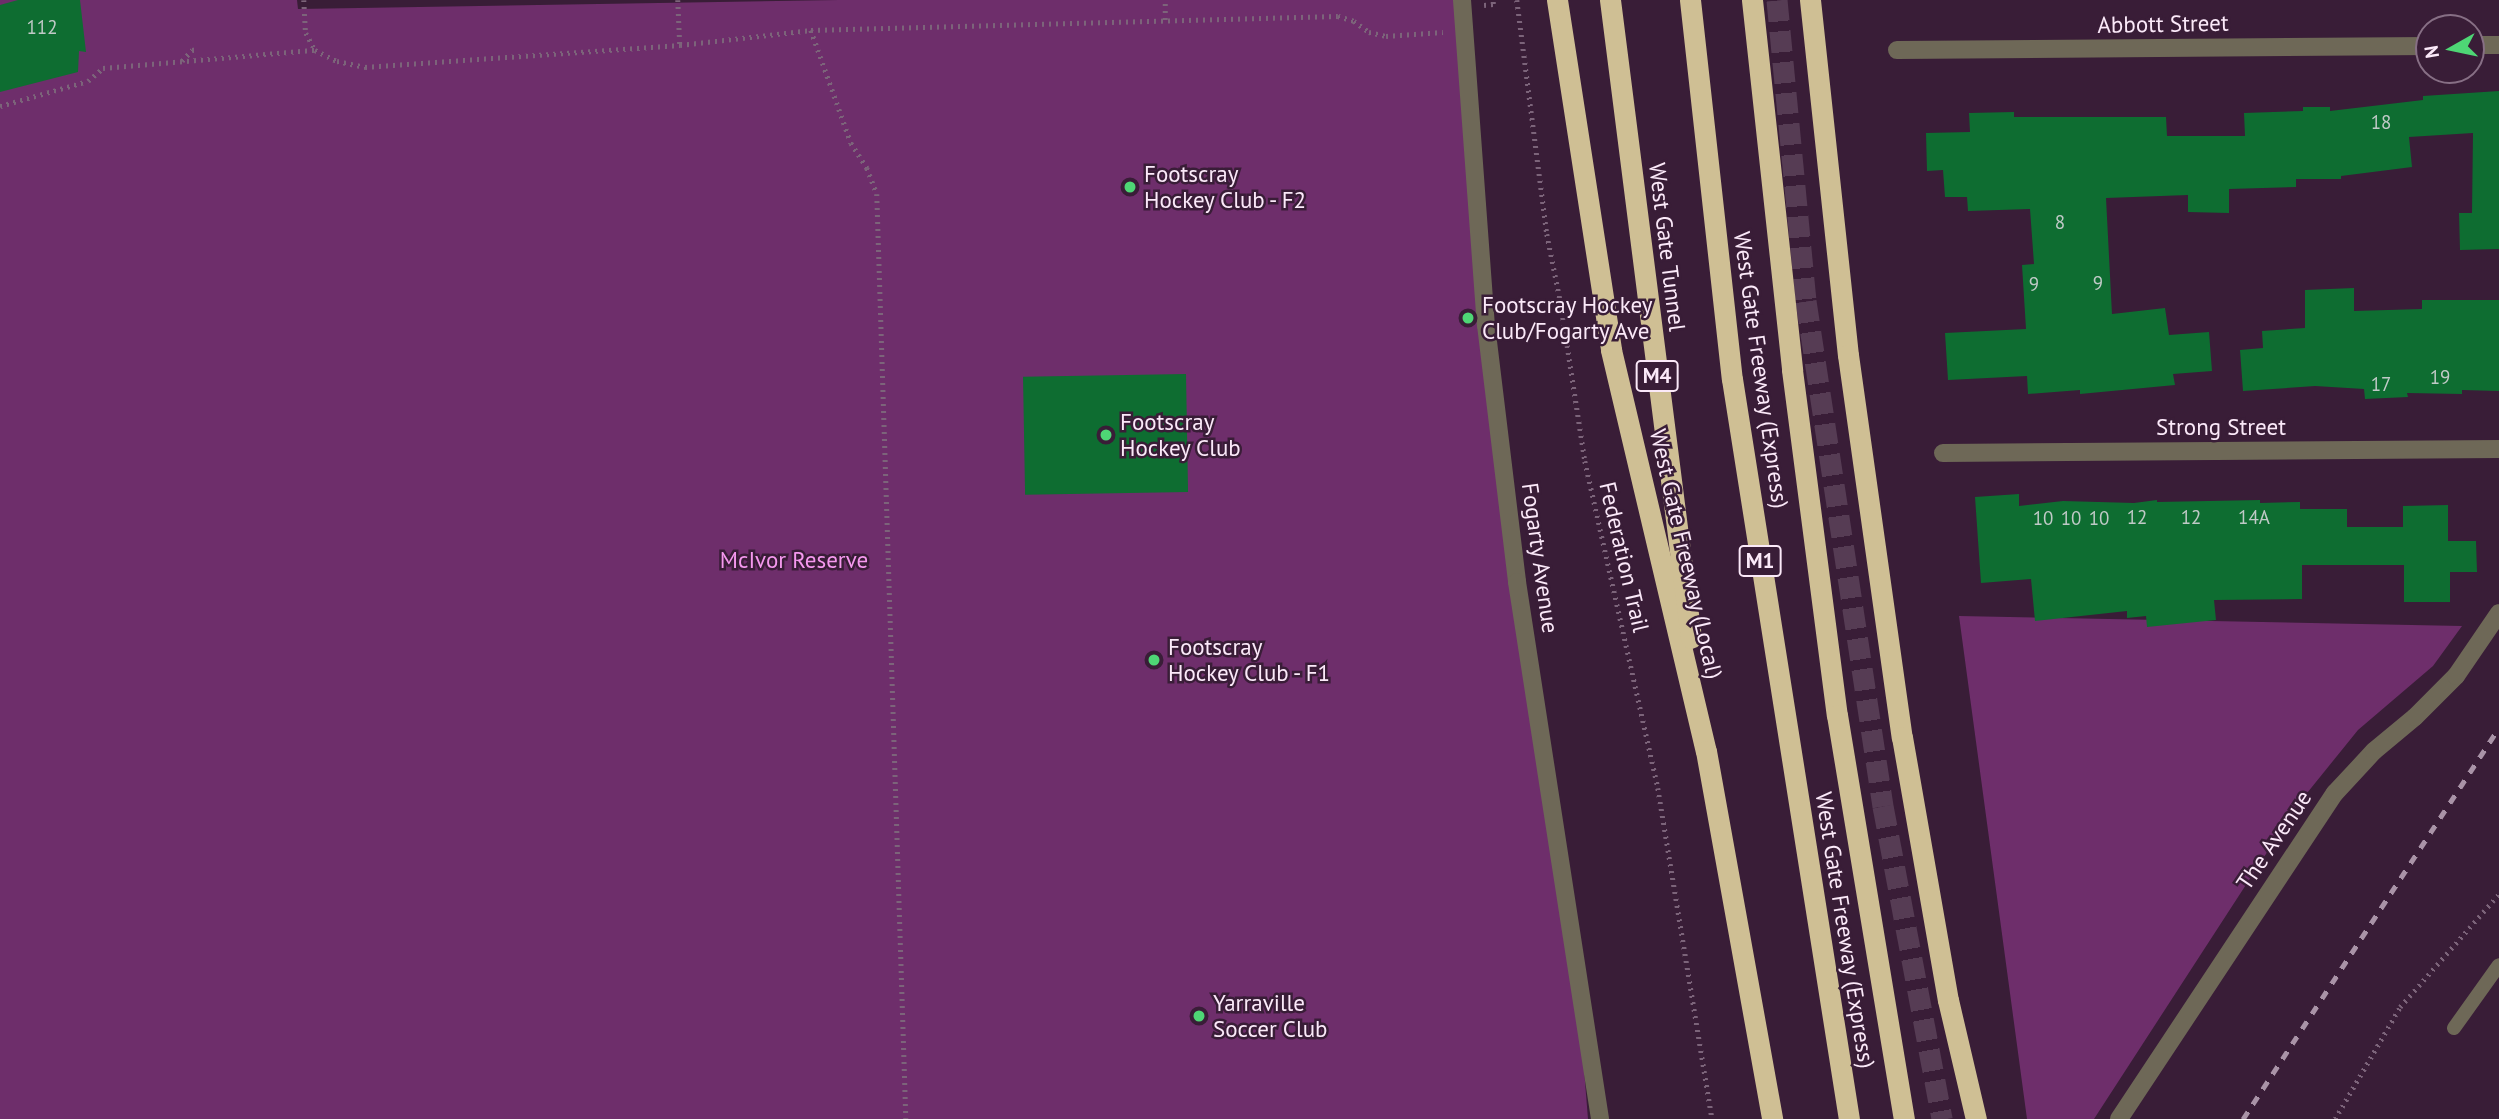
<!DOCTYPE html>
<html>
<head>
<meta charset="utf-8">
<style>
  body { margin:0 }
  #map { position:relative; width:2499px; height:1119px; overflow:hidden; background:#391d37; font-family:"PT Sans",sans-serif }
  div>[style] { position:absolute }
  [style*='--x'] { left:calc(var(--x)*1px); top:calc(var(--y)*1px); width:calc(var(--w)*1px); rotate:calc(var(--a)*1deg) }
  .green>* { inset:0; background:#6e2e6b }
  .building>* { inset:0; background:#0e6d31; transform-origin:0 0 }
  .highway-tunnel>* { height:21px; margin-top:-10.5px; transform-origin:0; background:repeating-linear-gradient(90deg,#563c54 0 21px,transparent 0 31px) }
  .path>* { height:4.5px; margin-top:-2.25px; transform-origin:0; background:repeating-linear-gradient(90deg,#7c647a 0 2px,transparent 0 7px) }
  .lane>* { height:14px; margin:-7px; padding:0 7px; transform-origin:7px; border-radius:7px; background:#6e6857 }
  .street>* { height:18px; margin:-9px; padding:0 9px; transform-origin:9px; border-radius:9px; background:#6e6857 }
  .highway>* { height:21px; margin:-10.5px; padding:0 10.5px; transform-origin:10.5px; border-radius:10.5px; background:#cfbf94 }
  .rail>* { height:5px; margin-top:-2.5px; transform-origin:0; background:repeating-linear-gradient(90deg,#a993a7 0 9px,transparent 0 18px) }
  .dots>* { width:19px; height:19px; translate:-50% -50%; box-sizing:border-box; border:4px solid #391d37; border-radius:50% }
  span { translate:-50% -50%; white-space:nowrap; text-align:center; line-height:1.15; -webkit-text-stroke:5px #391d37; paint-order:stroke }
  .number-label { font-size:19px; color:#c0cac7 }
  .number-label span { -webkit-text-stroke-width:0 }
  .shield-label span { padding:2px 5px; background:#391d37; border:2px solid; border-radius:5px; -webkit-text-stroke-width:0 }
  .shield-label { font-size:21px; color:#fbe9f9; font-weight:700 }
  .street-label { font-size:23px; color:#fbe9f9 }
  .poi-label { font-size:23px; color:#fbe9f9 }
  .left { translate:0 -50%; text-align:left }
  .park-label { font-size:23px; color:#f598ee }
  .north { position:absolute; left:2415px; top:14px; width:70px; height:70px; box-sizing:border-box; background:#391d37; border:2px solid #876f85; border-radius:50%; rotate:261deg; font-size:19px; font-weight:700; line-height:28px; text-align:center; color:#fbe9f9 }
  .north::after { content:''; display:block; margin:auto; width:24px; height:32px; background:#4ed675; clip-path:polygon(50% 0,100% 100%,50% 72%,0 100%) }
</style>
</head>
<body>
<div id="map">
  <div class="green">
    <i style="clip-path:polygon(0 0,297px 0,298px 9px,839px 0,1462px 0,1486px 325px,1576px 969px,1588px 1119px,0 1119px)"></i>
    <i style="clip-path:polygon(1959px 616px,2462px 626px,2433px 666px,2358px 730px,2299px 803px,2094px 1119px,2027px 1119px)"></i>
  </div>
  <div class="building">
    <i style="clip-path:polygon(18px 0,80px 0,86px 52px,79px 51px,78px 72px,0 92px,0 5px)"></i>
    <i style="clip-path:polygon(2499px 91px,2499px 249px,2460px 250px,2459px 213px,2472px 213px,2473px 133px,2409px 137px,2412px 167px,2341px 176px,2341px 179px,2296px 179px,2296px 187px,2229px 189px,2229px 213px,2188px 212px,2188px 195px,2106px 198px,2112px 314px,2165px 308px,2169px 335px,2209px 332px,2212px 371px,2173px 374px,2175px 385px,2080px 394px,2080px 390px,2028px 394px,2027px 376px,1948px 380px,1945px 333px,2026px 329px,2022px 265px,2034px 264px,2030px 209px,1968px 211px,1967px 197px,1945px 197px,1943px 170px,1927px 171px,1926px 133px,1970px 132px,1969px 113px,2014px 112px,2014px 117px,2166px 117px,2167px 136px,2245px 136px,2244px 113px,2303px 111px,2303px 107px,2330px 107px,2330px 111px,2423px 100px,2423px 96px)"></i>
    <i style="clip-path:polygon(2354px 288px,2354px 311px,2422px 309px,2422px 300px,2499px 300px,2499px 391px,2462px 390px,2462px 394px,2407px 393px,2408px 397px,2365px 399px,2364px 389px,2315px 386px,2243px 391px,2240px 350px,2263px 348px,2262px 331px,2305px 328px,2305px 290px)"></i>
    <i style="left:1186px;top:374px;width:118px;height:163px;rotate:89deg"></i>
    <i style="clip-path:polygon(2019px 494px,2019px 506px,2063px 501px,2134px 503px,2157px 500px,2157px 502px,2260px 500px,2260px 503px,2300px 502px,2300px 509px,2347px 509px,2347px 527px,2403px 527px,2403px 506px,2448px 505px,2448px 541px,2476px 541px,2477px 572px,2450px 572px,2450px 602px,2404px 602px,2404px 565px,2302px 565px,2302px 599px,2214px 600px,2216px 620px,2147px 627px,2146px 616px,2127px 618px,2127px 611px,2035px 621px,2031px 579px,1981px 583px,1975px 497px)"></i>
  </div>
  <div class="highway-tunnel">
    <i style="--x:1777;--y:0;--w:302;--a:84.5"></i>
    <i style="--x:1806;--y:301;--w:511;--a:81.33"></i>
    <i style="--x:1883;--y:806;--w:319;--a:79.3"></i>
  </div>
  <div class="path">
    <i style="--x:304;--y:0;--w:33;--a:87"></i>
    <i style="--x:306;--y:33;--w:19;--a:62"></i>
    <i style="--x:315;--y:50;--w:25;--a:27"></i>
    <i style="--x:337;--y:61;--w:29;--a:12"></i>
    <i style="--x:365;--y:67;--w:316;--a:-4"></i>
    <i style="--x:680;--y:45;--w:132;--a:-6.5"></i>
    <i style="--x:811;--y:30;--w:527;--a:-1.52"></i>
    <i style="--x:1338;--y:16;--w:17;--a:17"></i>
    <i style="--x:1354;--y:21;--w:19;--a:36"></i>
    <i style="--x:1369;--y:32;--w:17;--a:13"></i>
    <i style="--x:1386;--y:36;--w:57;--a:-4"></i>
    <i style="--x:678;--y:0;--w:45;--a:87.5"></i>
    <i style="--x:1517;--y:0;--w:236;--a:82.7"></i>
    <i style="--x:1547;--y:234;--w:71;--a:78.7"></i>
    <i style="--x:1561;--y:304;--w:159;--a:81.3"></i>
    <i style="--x:1585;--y:461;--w:335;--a:77.4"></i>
    <i style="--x:1658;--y:788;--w:335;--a:80.7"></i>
    <i style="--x:1484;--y:5;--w:9;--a:-6"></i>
    <i style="--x:1493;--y:4;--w:4;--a:-90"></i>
    <i style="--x:1165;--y:20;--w:20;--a:-90"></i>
    <i style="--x:811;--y:30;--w:120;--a:70.5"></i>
    <i style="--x:851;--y:143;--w:30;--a:57"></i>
    <i style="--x:867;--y:168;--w:28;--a:69"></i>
    <i style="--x:877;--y:194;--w:925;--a:88.2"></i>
    <i style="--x:182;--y:61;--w:15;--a:-48"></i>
    <i style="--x:192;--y:50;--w:6;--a:-9"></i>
    <i style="--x:0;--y:106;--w:91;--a:-15.9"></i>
    <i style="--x:88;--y:81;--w:20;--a:-41"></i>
    <i style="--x:103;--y:68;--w:213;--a:-4.9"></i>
    <i style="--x:2335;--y:1119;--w:129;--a:-59.9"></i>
    <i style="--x:2400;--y:1007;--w:150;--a:-48.8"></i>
  </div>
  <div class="lane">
    <i style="--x:2454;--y:1028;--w:77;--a:-54.5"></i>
  </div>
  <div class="street">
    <i style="--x:1462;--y:0;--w:326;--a:85.8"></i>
    <i style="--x:1486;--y:325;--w:259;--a:83.1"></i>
    <i style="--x:1517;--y:582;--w:543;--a:81.21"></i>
    <i style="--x:2471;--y:45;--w:28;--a:0"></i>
    <i style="--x:1897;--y:50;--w:532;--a:-0.43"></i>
    <i style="--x:1943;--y:453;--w:556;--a:-0.41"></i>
    <i style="--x:2119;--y:1119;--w:391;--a:-56.5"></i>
    <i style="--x:2335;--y:793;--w:57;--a:-47.1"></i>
    <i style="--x:2374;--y:751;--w:53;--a:-39.7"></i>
    <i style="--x:2415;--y:717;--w:58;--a:-45"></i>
    <i style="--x:2456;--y:676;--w:76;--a:-55.7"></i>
  </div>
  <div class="highway">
    <i style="--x:1557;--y:0;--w:354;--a:81.2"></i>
    <i style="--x:1611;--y:350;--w:412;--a:76.7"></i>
    <i style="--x:1706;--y:751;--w:374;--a:79.8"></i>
    <i style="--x:1610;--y:0;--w:643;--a:82.76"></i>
    <i style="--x:1690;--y:0;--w:381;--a:83.7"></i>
    <i style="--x:1732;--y:379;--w:749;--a:81.02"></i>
    <i style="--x:1752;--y:0;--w:372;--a:83.8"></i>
    <i style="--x:1792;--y:370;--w:348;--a:82.6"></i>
    <i style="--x:1837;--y:715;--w:410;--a:80.6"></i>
    <i style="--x:1810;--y:0;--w:357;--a:83.9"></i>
    <i style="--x:1848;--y:355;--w:386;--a:82"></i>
    <i style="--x:1902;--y:737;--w:267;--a:80.1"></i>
    <i style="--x:1948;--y:1000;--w:122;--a:76.8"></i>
  </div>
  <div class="rail">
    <i style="--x:2243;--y:1119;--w:467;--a:-56.8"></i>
  </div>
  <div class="dots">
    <i style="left:1130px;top:187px;background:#4ed675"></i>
    <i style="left:1468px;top:318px;background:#4ed675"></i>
    <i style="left:1106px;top:435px;background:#4ed675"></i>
    <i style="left:1154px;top:660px;background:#4ed675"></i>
    <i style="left:1199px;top:1016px;background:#4ed675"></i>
  </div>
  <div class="number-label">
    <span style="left:42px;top:28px">112</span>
    <span style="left:2381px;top:123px">18</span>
    <span style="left:2060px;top:223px">8</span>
    <span style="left:2098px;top:284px">9</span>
    <span style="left:2034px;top:285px">9</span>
    <span style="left:2440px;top:378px">19</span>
    <span style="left:2381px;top:385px">17</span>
    <span style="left:2137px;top:518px">12</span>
    <span style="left:2191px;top:518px">12</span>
    <span style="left:2254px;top:518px">14A</span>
    <span style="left:2043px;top:519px">10</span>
    <span style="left:2071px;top:519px">10</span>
    <span style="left:2099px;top:519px">10</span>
  </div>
  <div class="shield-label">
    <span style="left:1657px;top:376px">M4</span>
    <span style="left:1760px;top:561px">M1</span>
  </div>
  <div class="street-label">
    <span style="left:2163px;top:24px;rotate:-1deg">Abbott Street</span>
    <span style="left:1667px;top:247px;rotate:83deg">West Gate Tunnel</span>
    <span style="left:1761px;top:370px;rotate:82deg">West Gate Freeway (Express)</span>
    <span style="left:2221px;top:427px">Strong Street</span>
    <span style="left:1686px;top:554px;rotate:77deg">West Gate Freeway (Local)</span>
    <span style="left:1624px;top:557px;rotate:77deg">Federation Trail</span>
    <span style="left:1540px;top:558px;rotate:82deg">Fogarty Avenue</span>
    <span style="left:2274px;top:840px;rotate:-56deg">The Avenue</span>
    <span style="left:1845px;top:930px;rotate:81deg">West Gate Freeway (Express)</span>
  </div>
  <div class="poi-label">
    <span class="left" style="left:1144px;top:187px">Footscray<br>Hockey Club - F2</span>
    <span class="left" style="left:1482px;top:318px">Footscray Hockey<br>Club/Fogarty Ave</span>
    <span class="left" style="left:1120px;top:435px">Footscray<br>Hockey Club</span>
    <span class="left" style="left:1168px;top:660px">Footscray<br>Hockey Club - F1</span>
    <span class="left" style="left:1213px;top:1016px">Yarraville<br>Soccer Club</span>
  </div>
  <div class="park-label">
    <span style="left:794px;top:560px">McIvor Reserve</span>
  </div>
  <div class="north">N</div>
</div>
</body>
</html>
